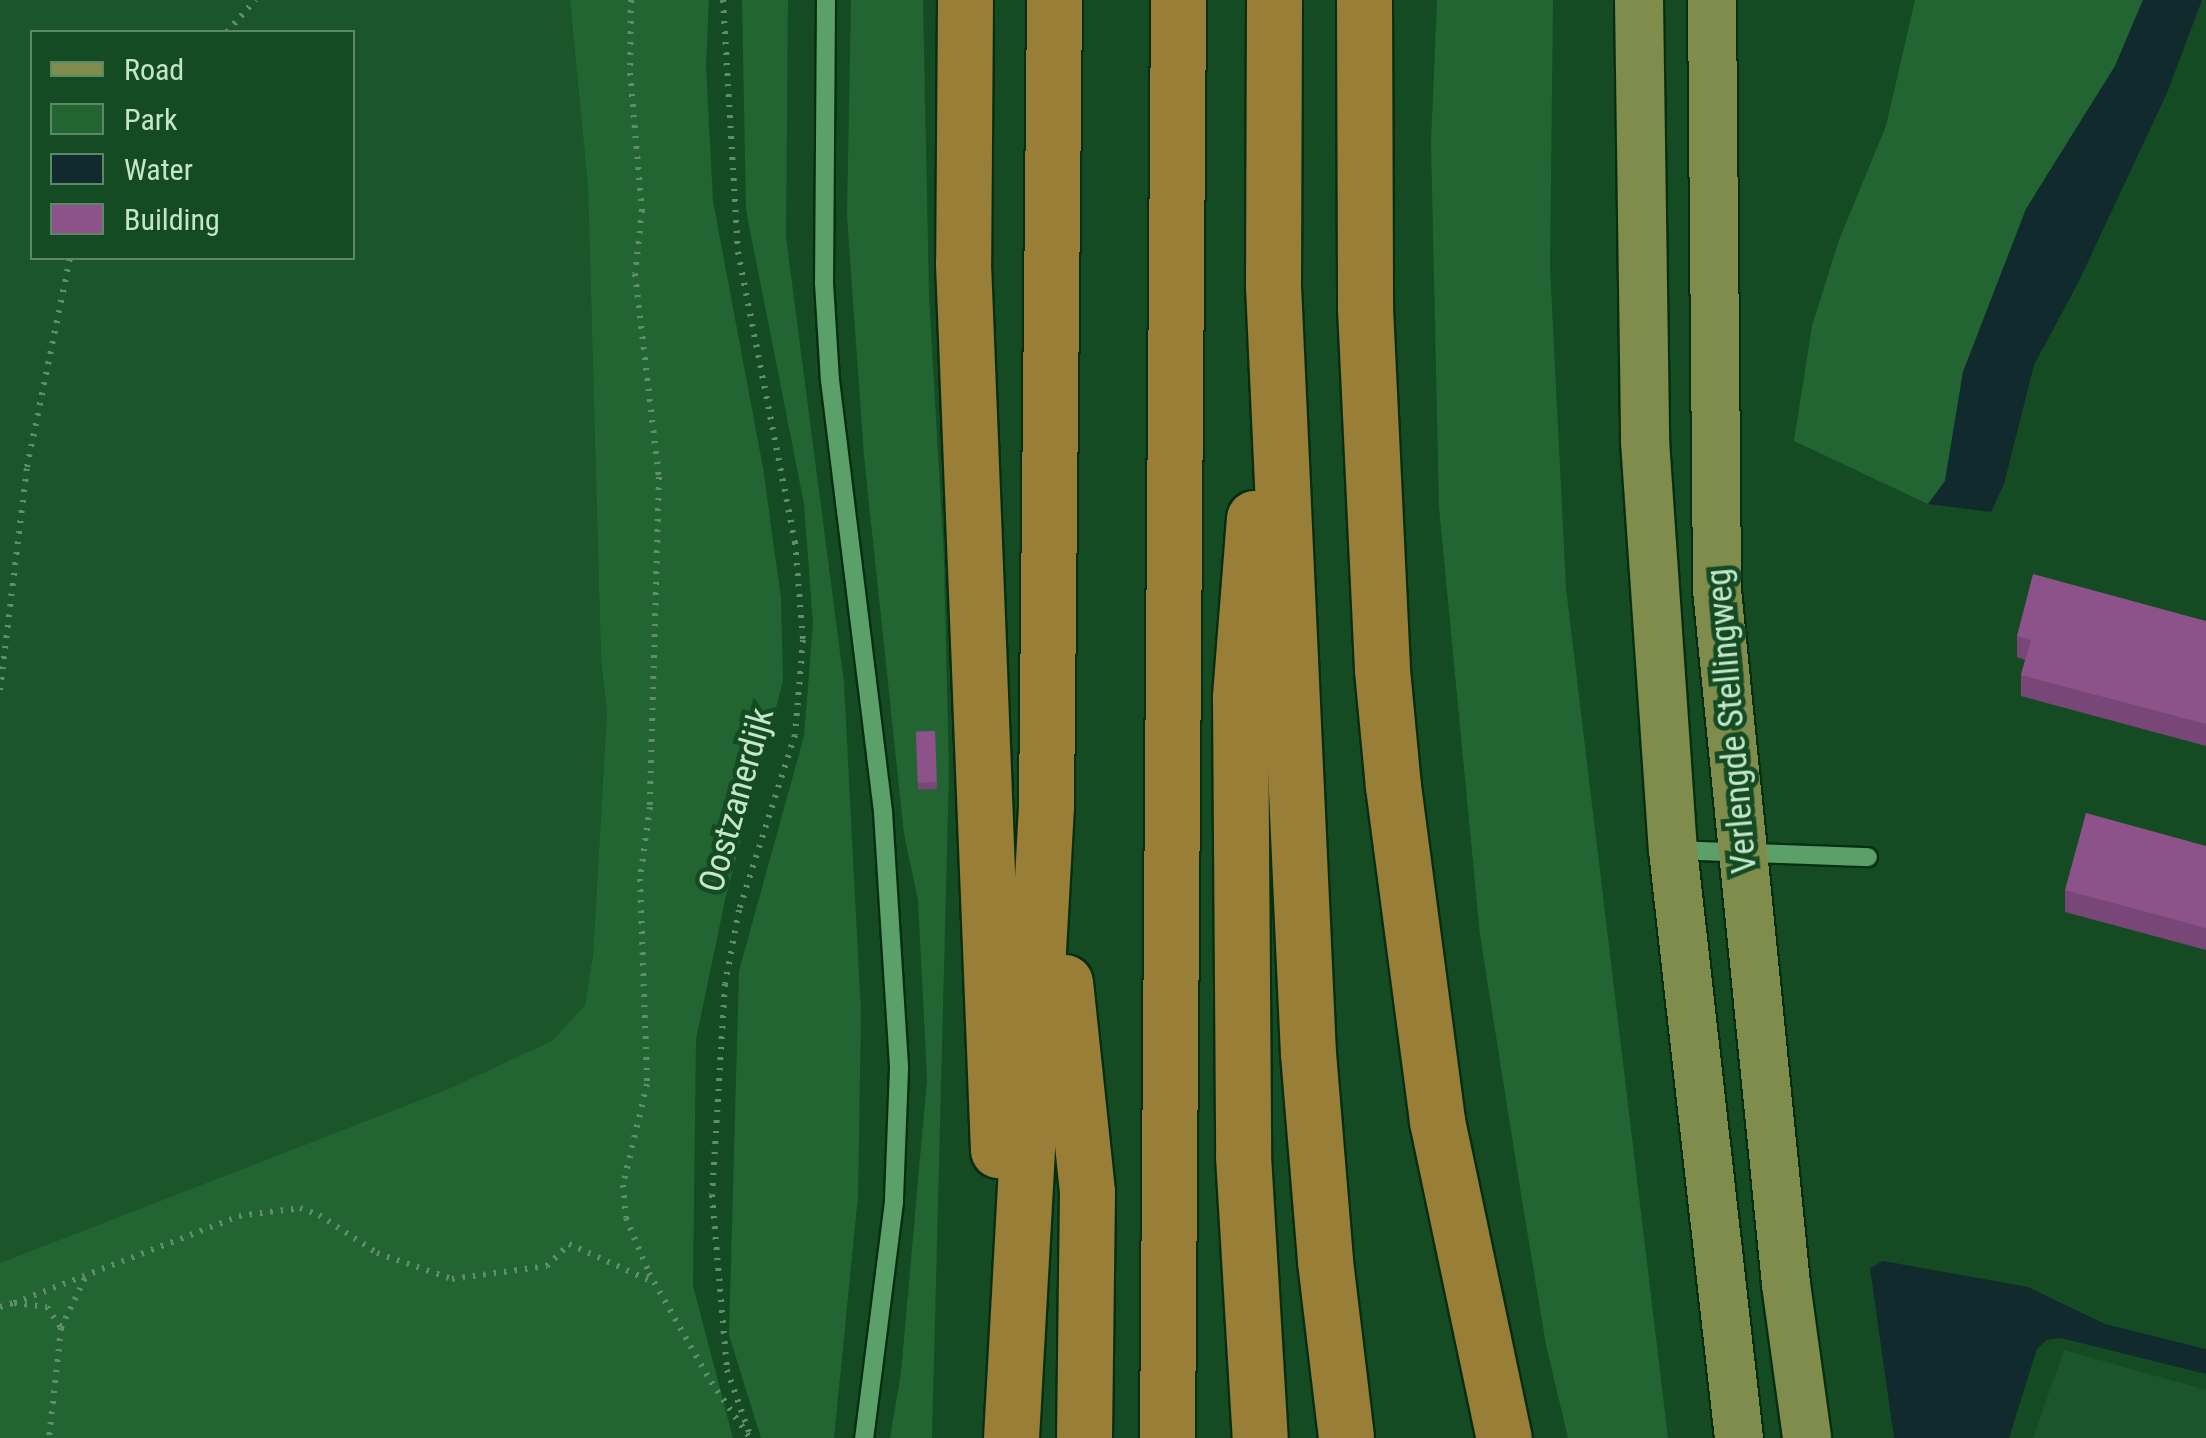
<!DOCTYPE html>
<html>
<head>
<meta charset="utf-8">
<style>
  body { margin:0 }
  #map { position:relative; width:2206px; height:1438px; overflow:hidden; background:#144b23; font-family:"Roboto Condensed",sans-serif }
  div>[style] { position:absolute }
  [style*='--x'] { left:calc(var(--x)*1px); top:calc(var(--y)*1px); width:calc(var(--w)*1px); rotate:calc(var(--a)*1deg) }
  .built>* { inset:0; background:#1a562a }
  .green>* { inset:0; background:#226533 }
  .water>* { inset:0; background:#112a2e }
  .path>* { height:6px; margin-top:-3px; transform-origin:0; background:repeating-linear-gradient(90deg,#608e6a 0 2.5px,transparent 0 10.5px) }
  .roads { filter:drop-shadow(2px 0 #072e12) drop-shadow(-2px 0 #072e12) drop-shadow(0 2px #072e12) drop-shadow(0 -2px #072e12) }
  .minor>* { height:18px; margin:-9px; padding:0 9px; transform-origin:9px; border-radius:9px; background:#5ba068 }
  .major>* { height:48px; margin:-24px; padding:0 24px; transform-origin:24px; border-radius:24px; background:#808c4b }
  .highway>* { height:55px; margin:-27.5px; padding:0 27.5px; transform-origin:27.5px; border-radius:27.5px; background:#987e37 }
  .wall>* { inset:0; background:#794777; transform-origin:0 0 }
  .building>* { inset:0; background:#8d528a; transform-origin:0 0 }
  span { translate:-50% -50%; white-space:nowrap; text-align:center; line-height:1.15; -webkit-text-stroke:9px #144b23; paint-order:stroke }
  .street-label { font-size:35px; color:#c5e7c9 }
  .legend { position:absolute; left:30px; top:30px; width:325px; height:230px; box-sizing:border-box; background:#144b23; border:2px solid #5b8965; margin:0; padding:12px 18px; list-style:none; font-size:30px; color:#c5e7c9 }
  .legend li { display:flex; align-items:center; gap:20px; height:50px }
  .legend b { width:50px; border:2px solid #5b8965 }
</style>
</head>
<body>
<div id="map">
  <div class="built">
    <i style="clip-path:polygon(evenodd,0 0,570px 0,588px 187px,601px 658px,607px 713px,593px 954px,585px 1005px,552px 1041px,446px 1090px,0 1263px,0 0,32px 32px,352px 32px,352px 258px,32px 258px,32px 32px)"></i>
    <i style="clip-path:polygon(2064px 1350px,2206px 1390px,2206px 1438px,2033px 1438px)"></i>
  </div>
  <div class="green">
    <i style="clip-path:polygon(570px 0,709px 0,706px 66px,713px 201px,763px 468px,781px 598px,783px 681px,725px 900px,696px 1039px,693px 1286px,733px 1438px,0 1438px,0 1263px,446px 1090px,552px 1041px,585px 1005px,593px 954px,607px 713px,601px 658px,588px 187px)"></i>
    <i style="clip-path:polygon(742px 0,788px 0,786px 237px,844px 683px,861px 1013px,858px 1196px,834px 1438px,761px 1438px,729px 1335px,739px 971px,804px 736px,813px 624px,804px 504px,746px 210px)"></i>
    <i style="clip-path:polygon(851px 0,923px 0,929px 296px,944px 558px,949px 771px,932px 1438px,890px 1438px,901px 1373px,927px 1079px,918px 900px,904px 834px,864px 456px,847px 216px)"></i>
    <i style="clip-path:polygon(1437px 0,1553px 0,1550px 267px,1566px 588px,1668px 1438px,1568px 1438px,1546px 1345px,1522px 1200px,1480px 935px,1439px 507px,1431px 142px)"></i>
    <i style="clip-path:polygon(1915px 0,2143px 0,2115px 66px,2026px 209px,1963px 372px,1945px 481px,1928px 504px,1794px 441px,1812px 326px,1839px 240px,1886px 126px)"></i>
  </div>
  <div class="water">
    <i style="clip-path:polygon(2143px 0,2202px 0,2167px 93px,2078px 283px,2034px 365px,2004px 484px,1991px 512px,1928px 504px,1945px 481px,1963px 372px,2026px 209px,2115px 66px)"></i>
    <i style="clip-path:polygon(1883px 1261px,2028px 1287px,2105px 1324px,2206px 1349px,2206px 1374px,2061px 1338px,2047px 1340px,2037px 1349px,2009px 1438px,1894px 1438px,1870px 1268px)"></i>
  </div>
  <div class="path">
    <i style="--x:631;--y:0;--w:73;--a:90.8"></i>
    <i style="--x:630;--y:73;--w:138;--a:85"></i>
    <i style="--x:642;--y:210;--w:64;--a:96.2"></i>
    <i style="--x:635;--y:274;--w:204;--a:83.3"></i>
    <i style="--x:659;--y:477;--w:330;--a:91.6"></i>
    <i style="--x:650;--y:807;--w:73;--a:97.9"></i>
    <i style="--x:640;--y:879;--w:205;--a:88"></i>
    <i style="--x:647;--y:1084;--w:104;--a:103.4"></i>
    <i style="--x:623;--y:1185;--w:33;--a:85"></i>
    <i style="--x:626;--y:1218;--w:60;--a:67.3"></i>
    <i style="--x:649;--y:1273;--w:125;--a:60.4"></i>
    <i style="--x:711;--y:1382;--w:68;--a:55.1"></i>
    <i style="--x:723;--y:0;--w:252;--a:86.6"></i>
    <i style="--x:738;--y:252;--w:296;--a:78.9"></i>
    <i style="--x:795;--y:542;--w:98;--a:85.3"></i>
    <i style="--x:803;--y:640;--w:95;--a:94.8"></i>
    <i style="--x:795;--y:735;--w:184;--a:107.7"></i>
    <i style="--x:739;--y:910;--w:75;--a:100.7"></i>
    <i style="--x:725;--y:984;--w:211;--a:93.5"></i>
    <i style="--x:712;--y:1195;--w:176;--a:85.1"></i>
    <i style="--x:727;--y:1370;--w:66;--a:70.5"></i>
    <i style="--x:227;--y:32;--w:43;--a:-48.8"></i>
    <i style="--x:0;--y:690;--w:225;--a:-83.1"></i>
    <i style="--x:27;--y:467;--w:213;--a:-78.4"></i>
    <i style="--x:14;--y:1303;--w:241;--a:-21.1"></i>
    <i style="--x:239;--y:1216;--w:62;--a:-7.5"></i>
    <i style="--x:300;--y:1208;--w:20;--a:20"></i>
    <i style="--x:319;--y:1215;--w:69;--a:33.2"></i>
    <i style="--x:377;--y:1253;--w:79;--a:19.1"></i>
    <i style="--x:452;--y:1279;--w:96;--a:-7.8"></i>
    <i style="--x:547;--y:1266;--w:31;--a:-45"></i>
    <i style="--x:569;--y:1244;--w:94;--a:24.4"></i>
    <i style="--x:0;--y:1307;--w:15;--a:-16"></i>
    <i style="--x:14;--y:1303;--w:33;--a:7"></i>
    <i style="--x:47;--y:1307;--w:25;--a:56"></i>
    <i style="--x:61;--y:1328;--w:111;--a:96.2"></i>
    <i style="--x:61;--y:1328;--w:62;--a:-64.3"></i>
  </div>
  <div class="roads">
    <div class="minor">
      <i style="--x:826;--y:0;--w:283;--a:90.4"></i>
      <i style="--x:824;--y:283;--w:97;--a:86.5"></i>
      <i style="--x:830;--y:380;--w:435;--a:83"></i>
      <i style="--x:883;--y:812;--w:257;--a:86.4"></i>
      <i style="--x:899;--y:1069;--w:133;--a:92.2"></i>
      <i style="--x:894;--y:1202;--w:238;--a:97.2"></i>
      <i style="--x:1674;--y:850;--w:194;--a:2.1"></i>
    </div>
    <div class="major">
      <i style="--x:1639;--y:0;--w:441;--a:89.2"></i>
      <i style="--x:1645;--y:441;--w:410;--a:86.1"></i>
      <i style="--x:1673;--y:850;--w:592;--a:83.6"></i>
      <i style="--x:1712;--y:0;--w:590;--a:89.51"></i>
      <i style="--x:1717;--y:590;--w:697;--a:84.32"></i>
      <i style="--x:1786;--y:1284;--w:155;--a:82.2"></i>
    </div>
    <div class="highway">
      <i style="--x:965;--y:0;--w:263;--a:90.4"></i>
      <i style="--x:963;--y:263;--w:888;--a:87.74"></i>
      <i style="--x:1274;--y:0;--w:286;--a:90.2"></i>
      <i style="--x:1273;--y:286;--w:768;--a:87.39"></i>
      <i style="--x:1308;--y:1053;--w:209;--a:85.3"></i>
      <i style="--x:1325;--y:1261;--w:178;--a:83.2"></i>
      <i style="--x:1364;--y:0;--w:308;--a:89.8"></i>
      <i style="--x:1365;--y:308;--w:362;--a:87.3"></i>
      <i style="--x:1382;--y:670;--w:117;--a:84.6"></i>
      <i style="--x:1393;--y:786;--w:338;--a:82.5"></i>
      <i style="--x:1437;--y:1121;--w:324;--a:78.1"></i>
      <i style="--x:1254;--y:518;--w:180;--a:94.5"></i>
      <i style="--x:1240;--y:697;--w:459;--a:89.6"></i>
      <i style="--x:1243;--y:1156;--w:283;--a:86.6"></i>
      <i style="--x:1065;--y:982;--w:211;--a:84"></i>
      <i style="--x:1087;--y:1192;--w:246;--a:90.7"></i>
      <i style="--x:1011;--y:1438;--w:633;--a:-86.83"></i>
      <i style="--x:1046;--y:806;--w:806;--a:-89.43"></i>
      <i style="--x:1167;--y:1438;--w:1438;--a:-89.56"></i>
    </div>
  </div>
  <div class="wall">
    <i style="clip-path:polygon(2206px 621px,2206px 746px,2021px 696px,2021px 675px,2025px 660px,2017px 657px,2017px 636px)"></i>
    <i style="left:935px;top:731px;width:58px;height:19px;rotate:88deg"></i>
    <i style="clip-path:polygon(2206px 846px,2206px 950px,2065px 912px,2065px 890px)"></i>
  </div>
  <div class="building">
    <i style="clip-path:polygon(2033px 574px,2206px 621px,2206px 724px,2021px 675px,2031px 640px,2017px 636px)"></i>
    <i style="left:935px;top:731px;width:51px;height:19px;rotate:88deg"></i>
    <i style="clip-path:polygon(2086px 813px,2206px 846px,2206px 928px,2065px 890px)"></i>
  </div>
  <div class="street-label">
    <span style="left:1732px;top:721px;rotate:-95deg">Verlengde Stellingweg</span>
    <span style="left:737px;top:800px;rotate:-74deg">Oostzanerdijk</span>
  </div>
  <ul class="legend">
  <li><b style="height:12px;background:#808c4b"></b>Road</li>
  <li><b style="height:28px;background:#226533"></b>Park</li>
  <li><b style="height:28px;background:#112a2e"></b>Water</li>
  <li><b style="height:28px;background:#8d528a"></b>Building</li>
  </ul>
</div>
</body>
</html>
